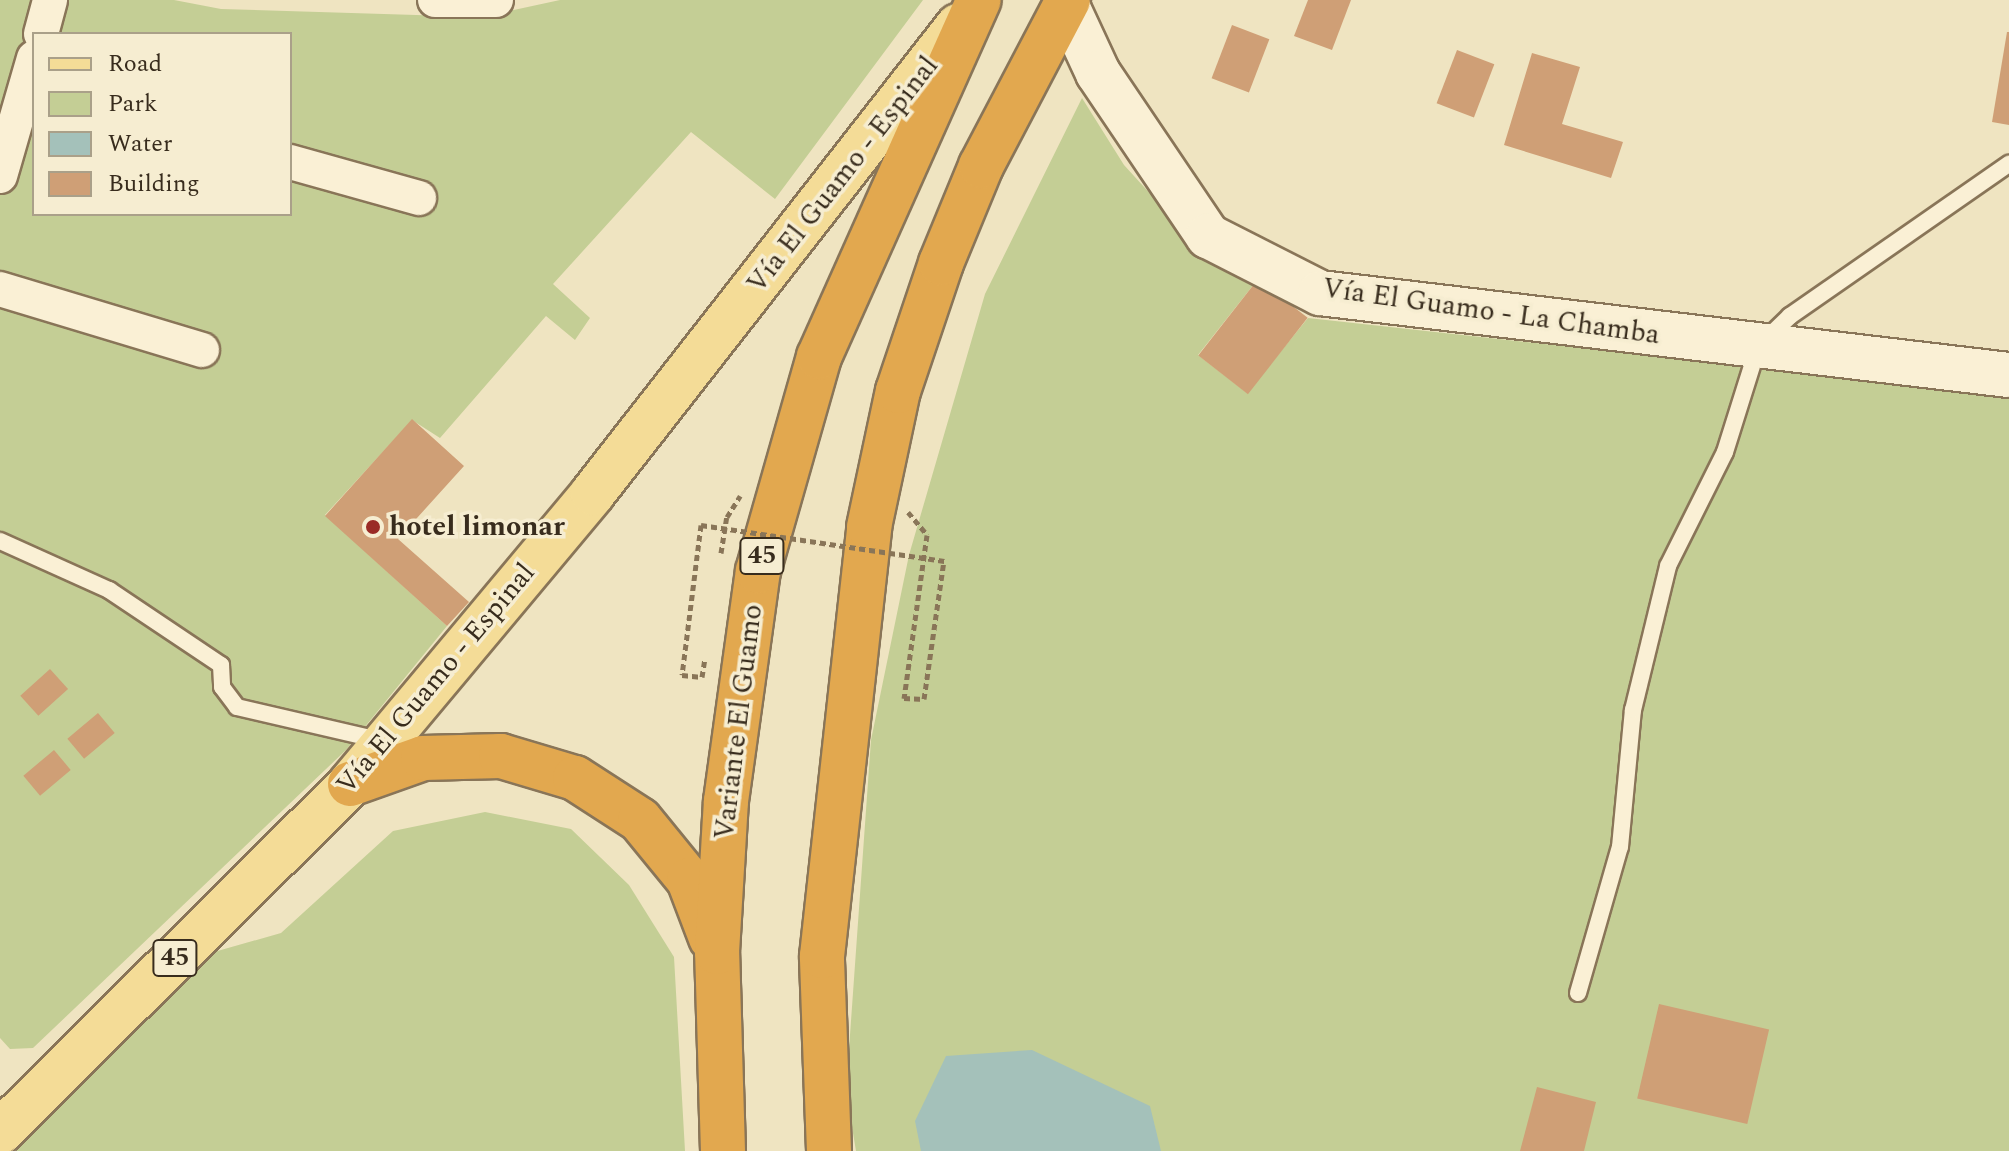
<!DOCTYPE html>
<html>
<head>
<meta charset="utf-8">
<style>
  body { margin:0 }
  #map { position:relative; width:2009px; height:1151px; overflow:hidden; background:#efe4c1; font-family:Spectral,serif }
  div>[style] { position:absolute }
  [style*='--x'] { left:calc(var(--x)*1px); top:calc(var(--y)*1px); width:calc(var(--w)*1px); rotate:calc(var(--a)*1deg) }
  .green>* { inset:0; background:#c4ce95 }
  .water>* { inset:0; background:#a4c1ba }
  .building>* { inset:0; background:#cf9f76; transform-origin:0 0 }
  .path>* { height:5px; margin-top:-2.5px; transform-origin:0; background:repeating-linear-gradient(90deg,#897558 0 6px,transparent 0 10px) }
  .roads { filter:drop-shadow(2px 0 #897558) drop-shadow(-2px 0 #897558) drop-shadow(0 2px #897558) drop-shadow(0 -2px #897558) }
  .lane>* { height:16px; margin:-8px; padding:0 8px; transform-origin:8px; border-radius:8px; background:#faf0d5 }
  .street>* { height:34px; margin:-17px; padding:0 17px; transform-origin:17px; border-radius:17px; background:#faf0d5 }
  .secondary>* { height:44px; margin:-22px; padding:0 22px; transform-origin:22px; border-radius:22px; background:#faf0d5 }
  .primary>* { height:44px; margin:-22px; padding:0 22px; transform-origin:22px; border-radius:22px; background:#f4dc97 }
  .highway>* { height:44px; margin:-22px; padding:0 22px; transform-origin:22px; border-radius:22px; background:#e2a84f }
  .path-bridge>* { height:5px; margin-top:-2.5px; transform-origin:0; background:repeating-linear-gradient(90deg,#897558 0 6px,transparent 0 10px) }
  .dots>* { width:22px; height:22px; translate:-50% -50%; box-sizing:border-box; border:4px solid #f6edd1; border-radius:50% }
  span { translate:-50% -50%; white-space:nowrap; text-align:center; line-height:1.15; -webkit-text-stroke:7px #f6edd1; paint-order:stroke }
  .shield-label span { padding:2px 6px; background:#f6edd1; border:2px solid; border-radius:6px; -webkit-text-stroke-width:0 }
  .shield-label { font-size:26px; color:#382c1d; font-weight:700 }
  .street-label { font-size:28px; color:#382c1d }
  .poi-label { font-size:28px; color:#382c1d; font-weight:700 }
  .left { translate:0 -50%; text-align:left }
  .legend { position:absolute; left:32px; top:32px; width:260px; height:184px; box-sizing:border-box; background:#f6edd1; border:2px solid #aaa089; margin:0; padding:10px 14px; list-style:none; font-size:24px; color:#382c1d }
  .legend li { display:flex; align-items:center; gap:16px; height:40px }
  .legend b { width:40px; border:2px solid #aaa089 }
</style>
</head>
<body>
<div id="map">
  <div class="green">
    <i style="clip-path:polygon(evenodd,0 0,174px 0,221px 9px,481px 17px,560px 0,923px 0,775px 199px,691px 132px,553px 284px,590px 318px,575px 340px,546px 316px,440px 438px,412px 420px,325px 515px,447px 626px,346px 750px,33px 1048px,10px 1049px,0 1038px,0 0,34px 34px,290px 34px,290px 214px,34px 214px,34px 34px)"></i>
    <i style="clip-path:polygon(1082px 98px,1124px 165px,1196px 244px,1258px 279px,1198px 355px,1247px 393px,1308px 318px,2009px 395px,2009px 1151px,856px 1151px,846px 1091px,871px 740px,909px 555px,985px 294px)"></i>
    <i style="clip-path:polygon(485px 812px,571px 829px,629px 885px,674px 957px,685px 1151px,0 1151px,214px 952px,281px 933px,393px 831px)"></i>
  </div>
  <div class="water">
    <i style="clip-path:polygon(1032px 1050px,1150px 1106px,1161px 1151px,921px 1151px,915px 1121px,946px 1056px)"></i>
  </div>
  <div class="building">
    <i style="clip-path:polygon(1308px 0,1351px 0,1332px 50px,1294px 36px)"></i>
    <i style="left:1232px;top:25px;width:40px;height:57px;rotate:21deg"></i>
    <i style="clip-path:polygon(2007px 32px,2009px 32px,2009px 125px,1992px 122px)"></i>
    <i style="left:1457px;top:50px;width:40px;height:57px;rotate:21deg"></i>
    <i style="clip-path:polygon(1532px 53px,1580px 67px,1562px 124px,1623px 142px,1611px 178px,1504px 145px)"></i>
    <i style="left:1258px;top:279px;width:63px;height:97px;rotate:38deg"></i>
    <i style="clip-path:polygon(412px 419px,464px 466px,398px 539px,469px 602px,447px 626px,325px 516px)"></i>
    <i style="left:50px;top:669px;width:27px;height:40px;rotate:48deg"></i>
    <i style="left:98px;top:713px;width:26px;height:40px;rotate:50deg"></i>
    <i style="left:54px;top:750px;width:26px;height:40px;rotate:50deg"></i>
    <i style="left:1659px;top:1004px;width:113px;height:97px;rotate:13deg"></i>
    <i style="clip-path:polygon(1537px 1087px,1596px 1102px,1584px 1151px,1520px 1151px)"></i>
  </div>
  <div class="path">
    <i style="--x:908;--y:512;--w:30;--a:50"></i>
    <i style="--x:927;--y:535;--w:165;--a:98"></i>
    <i style="--x:904;--y:698;--w:20;--a:3"></i>
    <i style="--x:924;--y:699;--w:139;--a:-81.8"></i>
    <i style="--x:701;--y:525;--w:151;--a:97.2"></i>
    <i style="--x:682;--y:675;--w:20;--a:6"></i>
    <i style="--x:702;--y:677;--w:19;--a:-81"></i>
    <i style="--x:721;--y:553;--w:36;--a:-81"></i>
    <i style="--x:727;--y:517;--w:25;--a:-58"></i>
  </div>
  <div class="roads">
    <div class="lane">
      <i style="--x:0;--y:541;--w:120;--a:24.2"></i>
      <i style="--x:109;--y:590;--w:135;--a:33.8"></i>
      <i style="--x:221;--y:665;--w:22;--a:87"></i>
      <i style="--x:222;--y:687;--w:25;--a:53"></i>
      <i style="--x:237;--y:707;--w:150;--a:13.1"></i>
      <i style="--x:1578;--y:993;--w:152;--a:-74"></i>
      <i style="--x:1620;--y:847;--w:138;--a:-84.6"></i>
      <i style="--x:1633;--y:710;--w:148;--a:-76.3"></i>
      <i style="--x:1668;--y:566;--w:127;--a:-63.4"></i>
      <i style="--x:1725;--y:452;--w:110;--a:-72.6"></i>
      <i style="--x:1758;--y:347;--w:45;--a:-44.1"></i>
      <i style="--x:1790;--y:316;--w:267;--a:-34.8"></i>
    </div>
    <div class="street">
      <i style="--x:435;--y:0;--w:61;--a:0"></i>
      <i style="--x:41;--y:34;--w:35;--a:-75"></i>
      <i style="--x:290;--y:162;--w:134;--a:15.6"></i>
      <i style="--x:0;--y:176;--w:123;--a:-73.9"></i>
      <i style="--x:0;--y:289;--w:211;--a:16.8"></i>
    </div>
    <div class="secondary">
      <i style="--x:1066;--y:4;--w:76;--a:65.1"></i>
      <i style="--x:1098;--y:73;--w:197;--a:56"></i>
      <i style="--x:1208;--y:236;--w:126;--a:27"></i>
      <i style="--x:1320;--y:293;--w:694;--a:6.79"></i>
    </div>
    <div class="primary">
      <i style="--x:0;--y:1132;--w:494;--a:-44.8"></i>
      <i style="--x:350;--y:784;--w:379;--a:-50.1"></i>
      <i style="--x:593;--y:493;--w:593;--a:-51.99"></i>
    </div>
    <div class="highway">
      <i style="--x:350;--y:784;--w:77;--a:-19.6"></i>
      <i style="--x:423;--y:758;--w:78;--a:-1.5"></i>
      <i style="--x:501;--y:756;--w:77;--a:16.6"></i>
      <i style="--x:575;--y:778;--w:77;--a:32.9"></i>
      <i style="--x:640;--y:820;--w:77;--a:50.8"></i>
      <i style="--x:689;--y:880;--w:62;--a:69.2"></i>
      <i style="--x:723;--y:1151;--w:199;--a:-91.7"></i>
      <i style="--x:717;--y:952;--w:151;--a:-86.6"></i>
      <i style="--x:726;--y:801;--w:232;--a:-82.1"></i>
      <i style="--x:758;--y:571;--w:223;--a:-74.1"></i>
      <i style="--x:819;--y:357;--w:391;--a:-65.9"></i>
      <i style="--x:829;--y:1151;--w:195;--a:-92.1"></i>
      <i style="--x:822;--y:956;--w:432;--a:-83.7"></i>
      <i style="--x:869;--y:527;--w:139;--a:-78"></i>
      <i style="--x:898;--y:391;--w:135;--a:-71.4"></i>
      <i style="--x:941;--y:263;--w:105;--a:-67.6"></i>
      <i style="--x:981;--y:166;--w:187;--a:-62.3"></i>
    </div>
  </div>
  <div class="path-bridge">
    <i style="--x:701;--y:525;--w:246;--a:8.4"></i>
  </div>
  <div class="dots">
    <i style="left:373px;top:527px;background:#9a2b26"></i>
  </div>
  <div class="shield-label">
    <span style="left:762px;top:556px">45</span>
    <span style="left:175px;top:958px">45</span>
  </div>
  <div class="street-label">
    <span style="left:843px;top:175px;rotate:-52deg">Vía El Guamo - Espinal</span>
    <span style="left:1491px;top:312px;rotate:8deg">Vía El Guamo - La Chamba</span>
    <span style="left:436px;top:679px;rotate:-50deg">Vía El Guamo - Espinal</span>
    <span style="left:739px;top:722px;rotate:-83deg">Variante El Guamo</span>
  </div>
  <div class="poi-label">
    <span class="left" style="left:389px;top:527px">hotel limonar</span>
  </div>
  <ul class="legend">
  <li><b style="height:10px;background:#f4dc97"></b>Road</li>
  <li><b style="height:22px;background:#c4ce95"></b>Park</li>
  <li><b style="height:22px;background:#a4c1ba"></b>Water</li>
  <li><b style="height:22px;background:#cf9f76"></b>Building</li>
  </ul>
</div>
</body>
</html>
